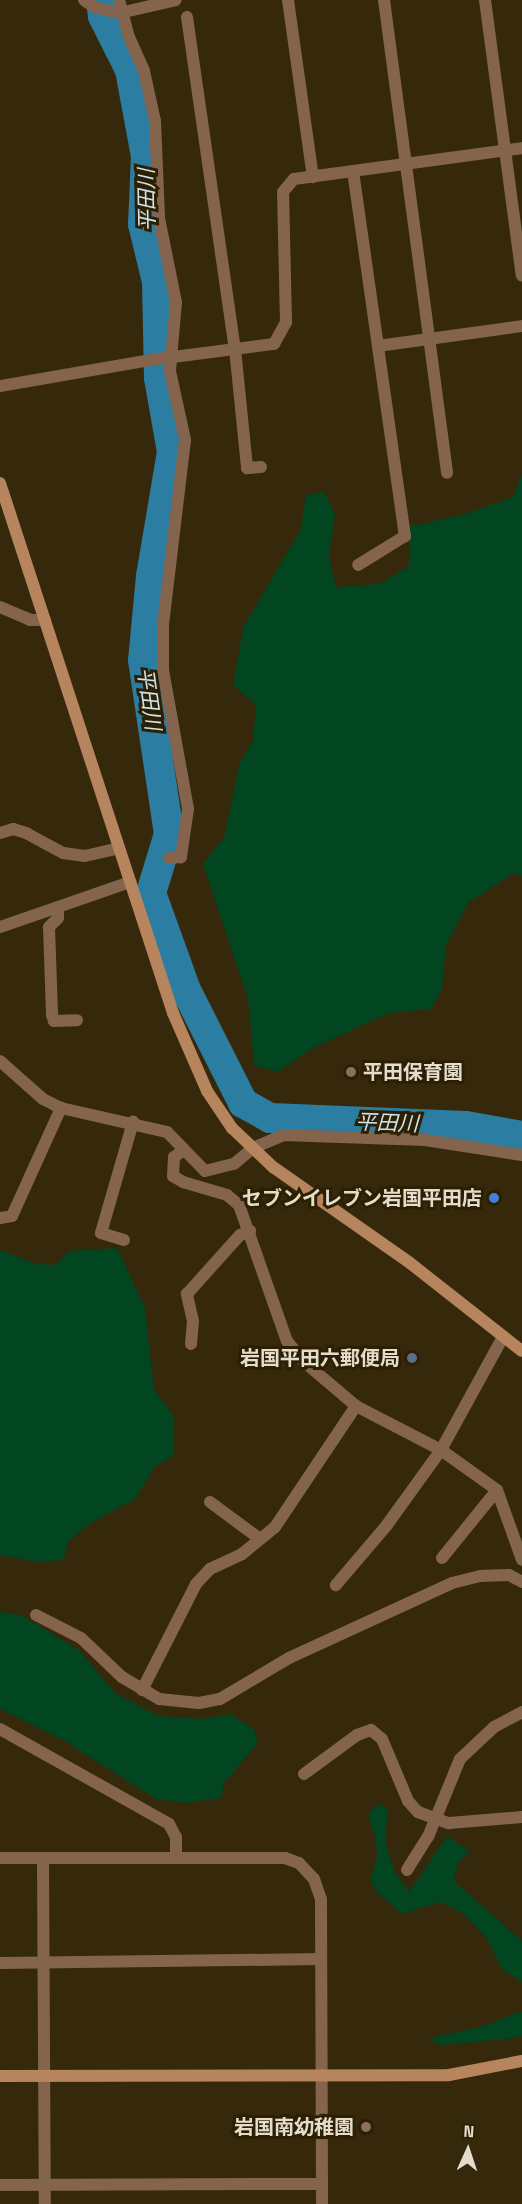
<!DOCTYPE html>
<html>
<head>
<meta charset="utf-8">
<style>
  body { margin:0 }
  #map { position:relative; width:522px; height:2204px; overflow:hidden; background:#36290b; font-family:"Space Grotesk","Noto Sans JP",sans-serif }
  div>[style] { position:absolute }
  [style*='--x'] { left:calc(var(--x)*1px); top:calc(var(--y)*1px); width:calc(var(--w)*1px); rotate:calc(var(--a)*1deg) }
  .green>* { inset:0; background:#014521 }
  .river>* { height:30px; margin:-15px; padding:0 15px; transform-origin:15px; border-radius:15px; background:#2b7da2 }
  .street>* { height:12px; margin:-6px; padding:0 6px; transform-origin:6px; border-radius:6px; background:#84644c }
  .secondary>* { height:12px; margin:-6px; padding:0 6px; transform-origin:6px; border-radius:6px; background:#b6845d }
  .dots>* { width:16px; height:16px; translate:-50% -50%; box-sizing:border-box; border:3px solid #2c1f02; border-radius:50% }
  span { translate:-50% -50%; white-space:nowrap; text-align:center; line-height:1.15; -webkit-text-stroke:6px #2c1f02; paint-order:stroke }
  .poi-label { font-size:20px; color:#e5ddcc; font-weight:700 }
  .left { translate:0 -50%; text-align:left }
  .right { translate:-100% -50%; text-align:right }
  .water-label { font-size:21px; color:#cde4f1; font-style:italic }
  .north { position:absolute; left:438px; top:2120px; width:60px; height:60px; -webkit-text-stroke:4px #2c1f02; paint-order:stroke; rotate:3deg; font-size:16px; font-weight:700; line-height:24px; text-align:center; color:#e5ddcc }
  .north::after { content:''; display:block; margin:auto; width:21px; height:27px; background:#e5ddcc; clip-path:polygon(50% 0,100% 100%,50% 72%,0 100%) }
</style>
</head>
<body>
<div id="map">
  <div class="green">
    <i style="clip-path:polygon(522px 475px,522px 877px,514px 873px,468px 903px,446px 945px,442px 989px,431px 1009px,389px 1013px,315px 1047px,277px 1072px,254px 1065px,248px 999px,203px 864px,224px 837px,240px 762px,253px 741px,256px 705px,233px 685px,243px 628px,301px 529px,306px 495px,324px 492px,335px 514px,329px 557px,336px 587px,379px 584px,409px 566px,409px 527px,469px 513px,513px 497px)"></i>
    <i style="clip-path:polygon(117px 1248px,145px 1308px,154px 1389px,173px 1416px,174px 1455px,155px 1466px,135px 1499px,89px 1524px,69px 1541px,63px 1560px,37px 1562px,0 1555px,0 1250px,37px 1264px,56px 1265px,69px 1251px)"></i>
    <i style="clip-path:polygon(0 1612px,21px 1615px,79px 1650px,115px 1693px,158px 1716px,202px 1719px,230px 1714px,254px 1729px,258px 1743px,224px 1783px,221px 1798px,186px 1803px,156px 1799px,63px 1740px,0 1709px)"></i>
    <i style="clip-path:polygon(378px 1803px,388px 1809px,385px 1843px,395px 1872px,409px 1892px,447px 1836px,470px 1851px,458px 1863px,454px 1881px,522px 1941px,522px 1982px,501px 1968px,488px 1940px,463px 1913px,440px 1902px,402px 1914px,378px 1893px,370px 1880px,377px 1857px,376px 1839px,368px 1815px)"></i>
    <i style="clip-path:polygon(522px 2011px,522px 2036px,514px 2038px,441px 2045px,428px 2039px,487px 2025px)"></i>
  </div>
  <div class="river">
    <i style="--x:101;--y:0;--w:16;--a:83"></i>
    <i style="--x:103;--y:16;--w:60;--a:63.4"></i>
    <i style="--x:130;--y:70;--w:87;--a:79.5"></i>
    <i style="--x:146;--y:156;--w:68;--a:92.5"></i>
    <i style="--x:143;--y:224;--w:60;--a:76.4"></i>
    <i style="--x:157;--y:282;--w:96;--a:88.8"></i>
    <i style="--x:159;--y:378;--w:75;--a:80"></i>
    <i style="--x:172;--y:452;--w:126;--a:99.6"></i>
    <i style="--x:151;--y:576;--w:84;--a:95.4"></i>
    <i style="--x:143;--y:660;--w:176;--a:81.5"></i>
    <i style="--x:169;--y:834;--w:62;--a:107"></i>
    <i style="--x:151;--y:893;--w:103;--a:70.2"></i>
    <i style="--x:186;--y:990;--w:127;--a:63.2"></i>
    <i style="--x:243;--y:1103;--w:31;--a:29"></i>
    <i style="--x:270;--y:1118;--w:196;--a:2.3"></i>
    <i style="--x:466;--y:1126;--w:57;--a:10.1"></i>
  </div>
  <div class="street">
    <i style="--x:84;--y:0;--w:12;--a:35"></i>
    <i style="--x:94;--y:7;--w:27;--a:13"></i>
    <i style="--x:120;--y:13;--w:57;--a:-13.1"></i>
    <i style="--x:119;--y:0;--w:38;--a:75"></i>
    <i style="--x:129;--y:37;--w:37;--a:66"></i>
    <i style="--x:144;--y:71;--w:51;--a:77.6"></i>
    <i style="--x:155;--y:121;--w:97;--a:87.6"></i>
    <i style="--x:159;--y:218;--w:86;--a:78.6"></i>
    <i style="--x:176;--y:302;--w:69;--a:95"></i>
    <i style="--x:170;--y:371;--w:71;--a:77.7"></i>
    <i style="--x:185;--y:440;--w:185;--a:96.8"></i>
    <i style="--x:163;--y:624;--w:46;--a:90"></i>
    <i style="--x:163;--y:670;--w:141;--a:79.8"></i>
    <i style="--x:188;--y:809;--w:49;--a:98.3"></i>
    <i style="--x:181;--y:857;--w:12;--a:175"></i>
    <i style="--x:288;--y:0;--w:179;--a:82"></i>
    <i style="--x:384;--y:0;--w:477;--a:82.4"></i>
    <i style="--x:485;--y:0;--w:278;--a:82.4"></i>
    <i style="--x:187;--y:17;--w:335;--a:81.8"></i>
    <i style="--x:235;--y:349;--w:120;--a:84.2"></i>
    <i style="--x:247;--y:468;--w:14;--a:-4"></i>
    <i style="--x:353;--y:171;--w:369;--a:81.9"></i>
    <i style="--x:405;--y:536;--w:55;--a:148.3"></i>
    <i style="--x:378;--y:346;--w:145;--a:-7.9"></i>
    <i style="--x:0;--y:386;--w:152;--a:-9.8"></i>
    <i style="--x:150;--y:360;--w:125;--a:-7.4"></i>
    <i style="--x:274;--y:344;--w:25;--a:-61"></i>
    <i style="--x:286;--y:322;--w:130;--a:-91.3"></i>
    <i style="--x:283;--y:192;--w:17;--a:-50"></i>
    <i style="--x:294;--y:179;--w:230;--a:-7.7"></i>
    <i style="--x:0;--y:607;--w:33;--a:23"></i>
    <i style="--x:30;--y:620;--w:15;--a:0"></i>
    <i style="--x:0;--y:833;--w:14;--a:-17"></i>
    <i style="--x:13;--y:829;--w:14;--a:17"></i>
    <i style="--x:26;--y:833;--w:42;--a:28.4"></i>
    <i style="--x:63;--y:853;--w:22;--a:8"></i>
    <i style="--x:85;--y:856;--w:35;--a:-13"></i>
    <i style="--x:58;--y:907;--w:11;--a:90"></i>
    <i style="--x:58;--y:918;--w:13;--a:135"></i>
    <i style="--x:49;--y:927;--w:88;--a:88"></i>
    <i style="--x:52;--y:1015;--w:6;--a:72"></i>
    <i style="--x:54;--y:1021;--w:23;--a:-2"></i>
    <i style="--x:0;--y:927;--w:138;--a:-19.1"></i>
    <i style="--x:0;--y:1061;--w:57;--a:41.5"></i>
    <i style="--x:43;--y:1099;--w:20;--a:27"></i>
    <i style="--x:61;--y:1108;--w:109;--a:12.8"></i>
    <i style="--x:167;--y:1132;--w:54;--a:45.7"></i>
    <i style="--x:205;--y:1171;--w:30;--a:-14"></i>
    <i style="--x:234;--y:1164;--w:25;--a:-40"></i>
    <i style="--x:253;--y:1148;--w:33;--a:-23"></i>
    <i style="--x:283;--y:1135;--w:142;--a:2"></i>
    <i style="--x:425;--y:1140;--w:98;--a:8.8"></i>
    <i style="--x:184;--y:1150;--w:12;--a:145"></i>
    <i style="--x:174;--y:1157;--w:19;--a:93"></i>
    <i style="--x:173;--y:1176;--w:12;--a:31"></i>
    <i style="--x:183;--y:1182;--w:46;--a:16.5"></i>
    <i style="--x:227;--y:1195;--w:16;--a:40"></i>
    <i style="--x:239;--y:1205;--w:144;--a:70.6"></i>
    <i style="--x:287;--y:1341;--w:26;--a:51"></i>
    <i style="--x:303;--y:1361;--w:70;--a:40.3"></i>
    <i style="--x:356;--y:1406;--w:96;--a:27.4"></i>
    <i style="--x:441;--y:1450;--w:92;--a:125.8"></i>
    <i style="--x:387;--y:1525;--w:79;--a:130.4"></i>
    <i style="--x:0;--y:1218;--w:12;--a:-9"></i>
    <i style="--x:12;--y:1216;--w:119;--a:-65.6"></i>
    <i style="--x:124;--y:1240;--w:24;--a:-163"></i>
    <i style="--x:101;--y:1233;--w:116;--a:-73.9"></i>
    <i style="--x:503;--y:1337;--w:129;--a:118.8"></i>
    <i style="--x:441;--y:1450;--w:69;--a:35.5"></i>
    <i style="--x:497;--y:1490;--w:74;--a:70.3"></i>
    <i style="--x:191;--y:1344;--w:23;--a:-85"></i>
    <i style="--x:193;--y:1321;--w:28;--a:-103"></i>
    <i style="--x:187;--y:1294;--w:79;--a:-48.1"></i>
    <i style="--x:240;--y:1235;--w:11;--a:-22"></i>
    <i style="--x:210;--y:1502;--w:62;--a:36.5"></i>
    <i style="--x:442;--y:1558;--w:87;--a:-51"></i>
    <i style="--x:36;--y:1615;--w:51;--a:27.1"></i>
    <i style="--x:81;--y:1638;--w:57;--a:43.6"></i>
    <i style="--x:122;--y:1677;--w:43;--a:30.7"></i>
    <i style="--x:159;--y:1699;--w:40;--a:5.7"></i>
    <i style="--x:199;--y:1703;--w:21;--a:-11"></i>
    <i style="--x:220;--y:1699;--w:80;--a:-30.7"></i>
    <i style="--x:289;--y:1658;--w:179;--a:-24.7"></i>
    <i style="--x:452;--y:1583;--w:29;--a:-14"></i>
    <i style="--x:480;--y:1576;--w:29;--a:-2"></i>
    <i style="--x:509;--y:1575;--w:15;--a:28"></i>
    <i style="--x:142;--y:1690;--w:119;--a:-63"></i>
    <i style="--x:196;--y:1584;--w:21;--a:-47"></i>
    <i style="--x:210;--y:1569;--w:35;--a:-25"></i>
    <i style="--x:242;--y:1554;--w:43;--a:-39.3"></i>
    <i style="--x:275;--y:1527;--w:146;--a:-56.2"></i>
    <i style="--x:0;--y:1729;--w:194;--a:29.3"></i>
    <i style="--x:169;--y:1824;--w:15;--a:62"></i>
    <i style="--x:176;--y:1837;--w:20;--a:90"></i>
    <i style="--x:304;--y:1774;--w:66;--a:-36.3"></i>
    <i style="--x:357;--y:1735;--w:15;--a:-20"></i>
    <i style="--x:371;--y:1730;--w:14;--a:39"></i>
    <i style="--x:382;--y:1739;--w:67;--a:67.2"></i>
    <i style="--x:408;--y:1801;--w:15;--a:48"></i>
    <i style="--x:418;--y:1812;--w:33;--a:20"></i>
    <i style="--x:449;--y:1823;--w:73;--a:-4.7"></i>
    <i style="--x:0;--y:1858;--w:285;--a:0"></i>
    <i style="--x:285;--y:1858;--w:15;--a:20"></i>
    <i style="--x:299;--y:1863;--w:22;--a:47"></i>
    <i style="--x:314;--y:1879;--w:21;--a:71"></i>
    <i style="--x:321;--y:1899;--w:305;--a:89.8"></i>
    <i style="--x:43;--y:1858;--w:346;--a:89.7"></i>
    <i style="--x:407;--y:1870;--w:39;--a:-58"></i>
    <i style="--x:428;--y:1837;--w:84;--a:-67.7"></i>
    <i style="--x:460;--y:1759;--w:47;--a:-43.3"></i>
    <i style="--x:494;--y:1727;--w:32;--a:-28"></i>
    <i style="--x:0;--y:1963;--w:321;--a:-0.7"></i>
    <i style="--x:0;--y:2185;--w:322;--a:-0.2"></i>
  </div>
  <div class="secondary">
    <i style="--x:0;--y:483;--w:558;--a:71.92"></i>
    <i style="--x:173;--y:1013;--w:85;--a:66.4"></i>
    <i style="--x:207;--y:1091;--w:45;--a:56"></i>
    <i style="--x:232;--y:1128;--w:57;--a:43.6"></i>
    <i style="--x:273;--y:1167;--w:167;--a:35"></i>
    <i style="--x:410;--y:1263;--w:142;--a:38.2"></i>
    <i style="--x:0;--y:2076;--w:449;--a:-0.1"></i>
    <i style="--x:449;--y:2075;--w:74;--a:-10.9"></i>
  </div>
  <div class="dots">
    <i style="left:351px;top:1072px;background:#8d6e63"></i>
    <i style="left:494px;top:1198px;background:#3f7fe0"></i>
    <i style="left:412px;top:1358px;background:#5c6f8a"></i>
    <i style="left:366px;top:2127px;background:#8d6e63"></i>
  </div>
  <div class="poi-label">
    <span class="left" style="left:363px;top:1072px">平田保育園</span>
    <span class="right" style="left:482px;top:1198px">セブンイレブン岩国平田店</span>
    <span class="right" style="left:400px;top:1358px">岩国平田六郵便局</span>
    <span class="right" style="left:354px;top:2127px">岩国南幼稚園</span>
  </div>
  <div class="water-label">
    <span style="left:147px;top:200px;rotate:-91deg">平田川</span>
    <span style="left:149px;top:699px;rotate:82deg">平田川</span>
    <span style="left:387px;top:1123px;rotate:2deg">平田川</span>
  </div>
  <div class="north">N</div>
</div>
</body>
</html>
